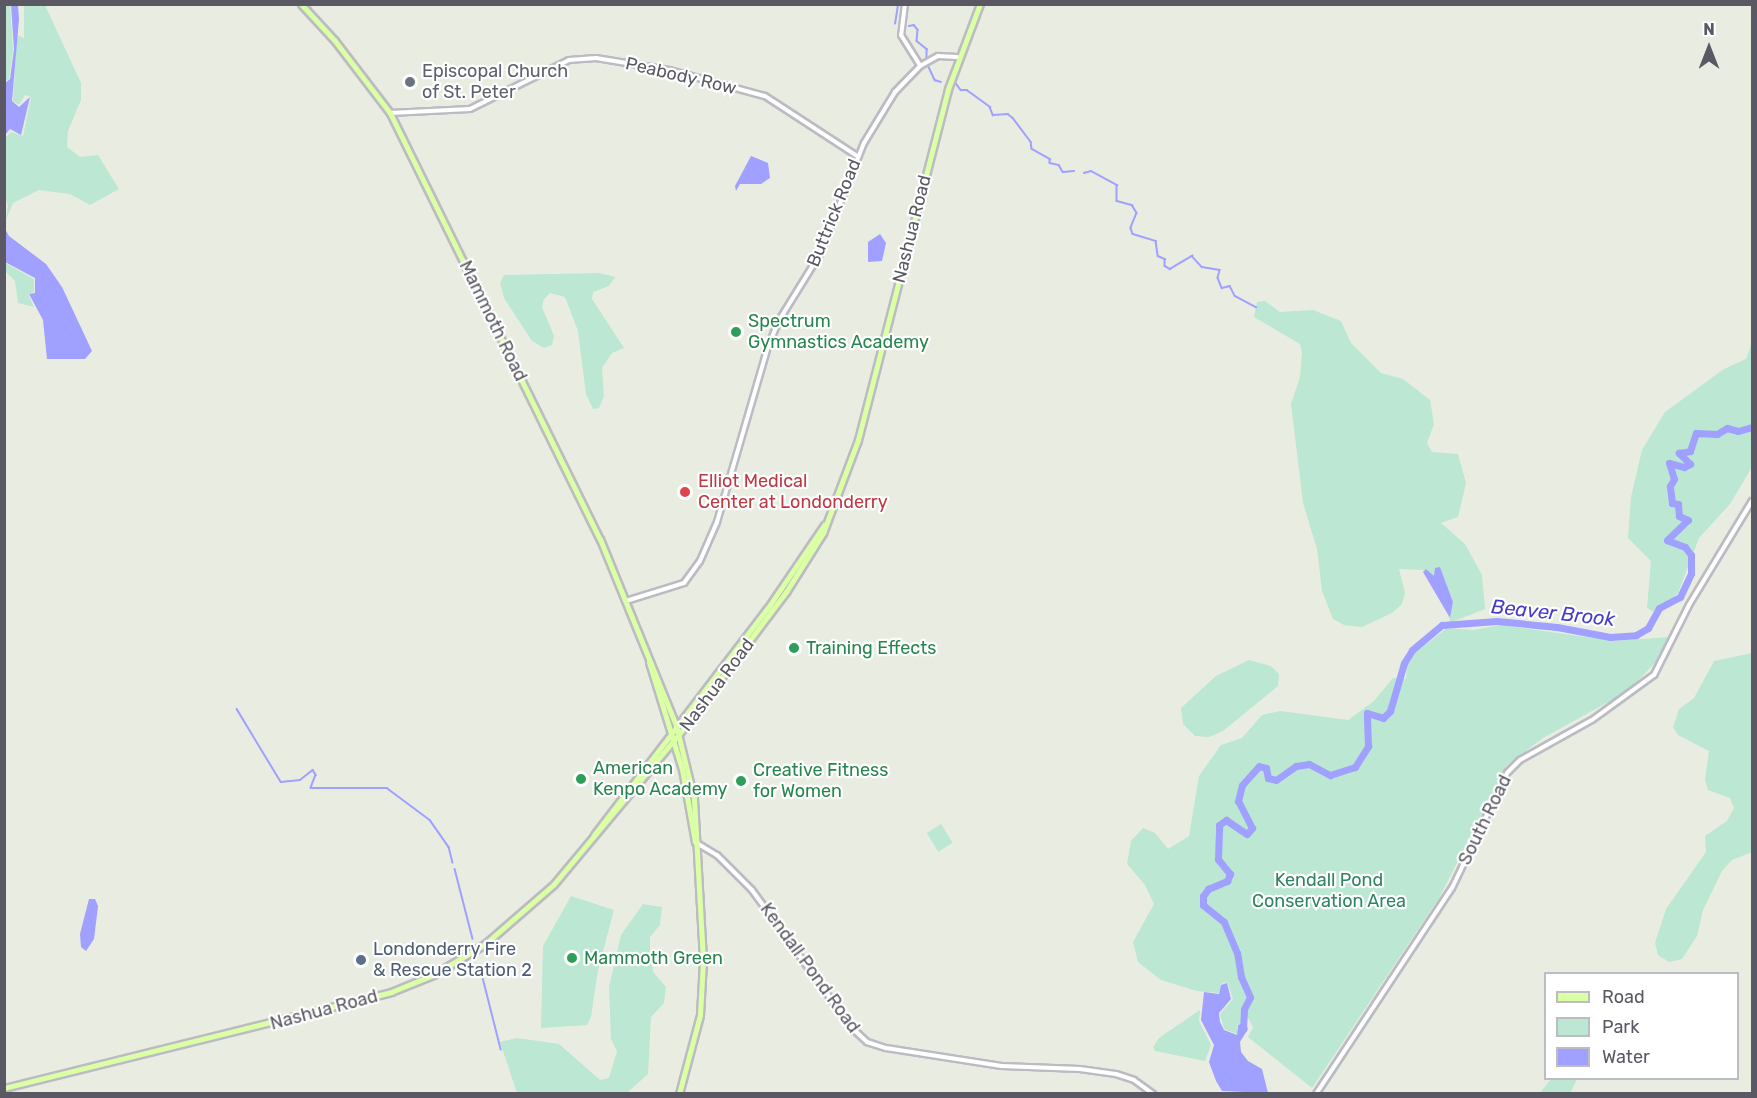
<!DOCTYPE html>
<html>
<head>
<meta charset="utf-8">
<style>
  body { margin:0 }
  #map { position:relative; width:1757px; height:1098px; overflow:hidden; background:#e9ede1; font-family:Rubik,sans-serif }
  div>[style] { position:absolute }
  [style*='--x'] { left:calc(var(--x)*1px); top:calc(var(--y)*1px); width:calc(var(--w)*1px); rotate:calc(var(--a)*1deg) }
  .green>* { inset:0; background:#bbe7d3; transform-origin:0 0 }
  .water>* { inset:0; background:#9fa0ff }
  .stream>* { height:1.5px; margin:-0.75px; padding:0 0.75px; transform-origin:0.75px; border-radius:0.75px; background:#9fa0ff }
  .river>* { height:7px; margin:-3.5px; padding:0 3.5px; transform-origin:3.5px; border-radius:3.5px; background:#9fa0ff }
  .roads { filter:drop-shadow(2px 0 #bcbbc3) drop-shadow(-2px 0 #bcbbc3) drop-shadow(0 2px #bcbbc3) drop-shadow(0 -2px #bcbbc3) }
  .minor>* { height:4px; margin:-2px; padding:0 2px; transform-origin:2px; border-radius:2px; background:#fff }
  .major>* { height:5px; margin:-2.5px; padding:0 2.5px; transform-origin:2.5px; border-radius:2.5px; background:#dbffa4 }
  .dots>* { width:16px; height:16px; translate:-50% -50%; box-sizing:border-box; border:3px solid #fff; border-radius:50% }
  span { translate:-50% -50%; white-space:nowrap; text-align:center; line-height:1.15; -webkit-text-stroke:4.5px #fff; paint-order:stroke }
  .worship-label { font-size:18px; color:#5b616d }
  .left { translate:0 -50%; text-align:left }
  .street-label { font-size:18px; color:#5a5963 }
  .leisure-label { font-size:18px; color:#27864d }
  .health-label { font-size:18px; color:#be3a42 }
  .park-label { font-size:18px; color:#2f8463 }
  .service-label { font-size:18px; color:#4e5e75 }
  .water-label { font-size:20px; color:#463cc8; font-style:italic }
  .frame { position:absolute; inset:0; border:6px solid #5a5963; pointer-events:none }
  .legend { position:absolute; left:1544px; top:972px; width:195px; height:108px; box-sizing:border-box; background:#fff; border:2px solid #bdbdc1; margin:0; padding:8px 10px; list-style:none; font-size:18px; color:#5a5963 }
  .legend li { display:flex; align-items:center; gap:12px; height:30px }
  .legend b { width:30px; border:2px solid #bdbdc1 }
  .north { position:absolute; left:1679px; top:18px; width:60px; height:60px; -webkit-text-stroke:4px #fff; paint-order:stroke; rotate:0deg; font-size:16px; font-weight:700; line-height:24px; text-align:center; color:#5a5963 }
  .north::after { content:''; display:block; margin:auto; width:21px; height:27px; background:#5a5963; clip-path:polygon(50% 0,100% 100%,50% 72%,0 100%) }
</style>
</head>
<body>
<div id="map">
  <div class="green">
    <i style="clip-path:polygon(5px 4px,10px 5px,13px 49px,9px 79px,5px 81px)"></i>
    <i style="clip-path:polygon(24px 5px,45px 5px,81px 83px,81px 100px,68px 131px,67px 147px,80px 157px,98px 155px,119px 189px,90px 205px,70px 194px,39px 190px,13px 203px,5px 222px,8px 206px,4px 192px,5px 138px,11px 132px,23px 136px,31px 97px,25px 95px,19px 105px,13px 101px,17px 35px,24px 38px)"></i>
    <i style="clip-path:polygon(5px 263px,34px 279px,34px 292px,28px 294px,34px 307px,18px 303px,15px 281px,5px 271px)"></i>
    <i style="clip-path:polygon(599px 273px,615px 277px,609px 286px,593px 292px,592px 299px,624px 348px,612px 353px,602px 368px,604px 396px,599px 408px,593px 409px,586px 394px,578px 331px,565px 297px,550px 293px,544px 299px,542px 307px,554px 336px,552px 345px,544px 348px,532px 341px,504px 298px,500px 283px,504px 275px)"></i>
    <i style="clip-path:polygon(1265px 301px,1280px 312px,1313px 310px,1341px 321px,1351px 343px,1381px 373px,1403px 379px,1430px 400px,1434px 424px,1427px 443px,1432px 452px,1458px 454px,1466px 483px,1458px 517px,1441px 523px,1465px 544px,1482px 575px,1485px 609px,1449px 623px,1453px 602px,1440px 567px,1434px 577px,1426px 570px,1399px 569px,1405px 593px,1402px 604px,1392px 613px,1362px 627px,1344px 625px,1333px 619px,1322px 591px,1317px 549px,1303px 503px,1291px 404px,1300px 377px,1302px 353px,1300px 344px,1254px 317px,1257px 302px)"></i>
    <i style="clip-path:polygon(1752px 342px,1752px 467px,1730px 504px,1699px 538px,1678px 593px,1656px 613px,1647px 608px,1651px 561px,1628px 538px,1631px 497px,1642px 450px,1665px 412px,1724px 369px,1746px 359px)"></i>
    <i style="clip-path:polygon(1501px 625px,1615px 641px,1670px 637px,1660px 657px,1630px 690px,1543px 738px,1507px 765px,1439px 898px,1312px 1088px,1248px 1037px,1253px 1027px,1248px 1018px,1237px 1025px,1237px 1034px,1224px 1029px,1220px 1014px,1233px 999px,1227px 982px,1221px 984px,1219px 993px,1197px 991px,1161px 980px,1138px 962px,1133px 942px,1154px 904px,1145px 885px,1127px 864px,1131px 841px,1143px 828px,1155px 833px,1168px 849px,1189px 836px,1199px 776px,1221px 745px,1242px 738px,1262px 715px,1280px 711px,1348px 720px,1374px 701px,1393px 678px,1406px 679px,1407px 666px,1416px 652px,1447px 628px,1474px 630px)"></i>
    <i style="clip-path:polygon(1752px 653px,1752px 852px,1732px 860px,1722px 871px,1703px 910px,1697px 936px,1682px 959px,1669px 962px,1658px 955px,1655px 943px,1666px 909px,1706px 852px,1705px 836px,1727px 821px,1734px 808px,1730px 798px,1708px 790px,1705px 780px,1709px 751px,1678px 735px,1673px 727px,1679px 709px,1694px 698px,1714px 661px)"></i>
    <i style="clip-path:polygon(1249px 660px,1271px 666px,1279px 674px,1278px 686px,1223px 731px,1209px 737px,1195px 736px,1183px 724px,1181px 708px,1216px 676px)"></i>
    <i style="left:941px;top:824px;width:22px;height:17px;rotate:58deg"></i>
    <i style="clip-path:polygon(571px 896px,614px 910px,598px 970px,591px 1017px,587px 1025px,541px 1028px,543px 946px)"></i>
    <i style="clip-path:polygon(643px 904px,662px 907px,660px 925px,650px 937px,650px 953px,653px 972px,666px 987px,664px 1003px,651px 1017px,648px 1074px,627px 1093px,517px 1093px,500px 1042px,517px 1038px,559px 1044px,600px 1080px,609px 1078px,617px 1051px,611px 1039px,609px 987px,621px 935px)"></i>
    <i style="clip-path:polygon(1200px 1010px,1199px 1021px,1211px 1045px,1205px 1061px,1155px 1051px,1153px 1047px,1159px 1038px)"></i>
    <i style="clip-path:polygon(1551px 1079px,1551px 1078px,1577px 1079px,1570px 1093px,1540px 1093px)"></i>
  </div>
  <div class="water">
    <i style="clip-path:polygon(11px 5px,18px 5px,19px 19px,12px 101px,19px 107px,30px 97px,21px 135px,10px 129px,5px 135px,5px 83px,10px 79px,14px 49px)"></i>
    <i style="clip-path:polygon(751px 156px,768px 163px,770px 178px,761px 184px,740px 184px,736px 191px,735px 186px)"></i>
    <i style="clip-path:polygon(4px 227px,9px 236px,46px 264px,62px 287px,92px 351px,85px 359px,47px 359px,43px 320px,29px 294px,35px 293px,35px 278px,5px 262px)"></i>
    <i style="clip-path:polygon(880px 234px,886px 243px,882px 261px,868px 262px,868px 242px)"></i>
    <i style="clip-path:polygon(1440px 567px,1453px 602px,1450px 618px,1423px 572px,1426px 569px,1434px 576px,1435px 568px)"></i>
    <i style="clip-path:polygon(89px 899px,95px 899px,98px 906px,94px 939px,86px 951px,81px 947px,80px 934px)"></i>
    <i style="clip-path:polygon(1227px 983px,1231px 999px,1219px 1013px,1220px 1022px,1224px 1030px,1237px 1035px,1238px 1025px,1245px 1022px,1248px 1029px,1240px 1042px,1241px 1052px,1248px 1061px,1262px 1069px,1268px 1093px,1222px 1091px,1216px 1081px,1209px 1062px,1214px 1045px,1201px 1020px,1204px 992px,1219px 994px,1221px 985px)"></i>
  </div>
  <div class="stream">
    <i style="--x:895;--y:24;--w:20;--a:-81"></i>
    <i style="--x:909;--y:26;--w:5;--a:-11"></i>
    <i style="--x:914;--y:25;--w:6;--a:51"></i>
    <i style="--x:918;--y:30;--w:11;--a:95"></i>
    <i style="--x:917;--y:41;--w:13;--a:39"></i>
    <i style="--x:927;--y:49;--w:8;--a:90"></i>
    <i style="--x:928;--y:65;--w:17;--a:65"></i>
    <i style="--x:935;--y:80;--w:6;--a:18"></i>
    <i style="--x:955;--y:82;--w:10;--a:53"></i>
    <i style="--x:961;--y:90;--w:6;--a:0"></i>
    <i style="--x:967;--y:90;--w:29;--a:36"></i>
    <i style="--x:990;--y:107;--w:9;--a:69"></i>
    <i style="--x:993;--y:115;--w:15;--a:-4"></i>
    <i style="--x:1008;--y:114;--w:6;--a:39"></i>
    <i style="--x:1013;--y:118;--w:30;--a:53"></i>
    <i style="--x:1031;--y:142;--w:7;--a:82"></i>
    <i style="--x:1032;--y:149;--w:21;--a:29"></i>
    <i style="--x:1050;--y:159;--w:4;--a:90"></i>
    <i style="--x:1050;--y:163;--w:9;--a:13"></i>
    <i style="--x:1059;--y:165;--w:8;--a:60"></i>
    <i style="--x:1063;--y:172;--w:11;--a:-5"></i>
    <i style="--x:1084;--y:173;--w:7;--a:-16"></i>
    <i style="--x:1091;--y:171;--w:30;--a:28"></i>
    <i style="--x:1117;--y:185;--w:16;--a:90"></i>
    <i style="--x:1117;--y:201;--w:16;--a:15"></i>
    <i style="--x:1132;--y:205;--w:9;--a:58"></i>
    <i style="--x:1137;--y:213;--w:16;--a:112"></i>
    <i style="--x:1131;--y:228;--w:6;--a:72"></i>
    <i style="--x:1133;--y:234;--w:24;--a:17"></i>
    <i style="--x:1156;--y:241;--w:15;--a:82"></i>
    <i style="--x:1158;--y:256;--w:8;--a:23"></i>
    <i style="--x:1165;--y:259;--w:7;--a:90"></i>
    <i style="--x:1165;--y:266;--w:6;--a:31"></i>
    <i style="--x:1170;--y:269;--w:26;--a:-31"></i>
    <i style="--x:1192;--y:256;--w:15;--a:48"></i>
    <i style="--x:1202;--y:267;--w:18;--a:9"></i>
    <i style="--x:1220;--y:270;--w:8;--a:104"></i>
    <i style="--x:1218;--y:278;--w:11;--a:68"></i>
    <i style="--x:1222;--y:288;--w:8;--a:-14"></i>
    <i style="--x:1230;--y:286;--w:11;--a:63"></i>
    <i style="--x:1235;--y:296;--w:24;--a:28"></i>
    <i style="--x:237;--y:709;--w:85;--a:58.9"></i>
    <i style="--x:281;--y:782;--w:19;--a:-6"></i>
    <i style="--x:300;--y:780;--w:16;--a:-38"></i>
    <i style="--x:313;--y:770;--w:6;--a:59"></i>
    <i style="--x:316;--y:775;--w:14;--a:111"></i>
    <i style="--x:311;--y:788;--w:76;--a:0"></i>
    <i style="--x:387;--y:788;--w:54;--a:36.7"></i>
    <i style="--x:430;--y:820;--w:33;--a:55"></i>
    <i style="--x:449;--y:847;--w:16;--a:76"></i>
    <i style="--x:455;--y:869;--w:72;--a:75.6"></i>
    <i style="--x:480;--y:966;--w:86;--a:75.8"></i>
  </div>
  <div class="river">
    <i style="--x:1243;--y:1029;--w:20;--a:-87"></i>
    <i style="--x:1244;--y:1009;--w:13;--a:-63"></i>
    <i style="--x:1250;--y:997;--w:22;--a:-114"></i>
    <i style="--x:1241;--y:977;--w:24;--a:-99"></i>
    <i style="--x:1237;--y:953;--w:34;--a:-113"></i>
    <i style="--x:1224;--y:922;--w:27;--a:-141"></i>
    <i style="--x:1203;--y:905;--w:9;--a:-90"></i>
    <i style="--x:1203;--y:896;--w:9;--a:-54"></i>
    <i style="--x:1208;--y:889;--w:21;--a:-23"></i>
    <i style="--x:1227;--y:881;--w:8;--a:-67"></i>
    <i style="--x:1230;--y:874;--w:19;--a:-129"></i>
    <i style="--x:1218;--y:859;--w:34;--a:-88"></i>
    <i style="--x:1219;--y:825;--w:9;--a:-36"></i>
    <i style="--x:1226;--y:820;--w:25;--a:34"></i>
    <i style="--x:1247;--y:834;--w:8;--a:-50"></i>
    <i style="--x:1252;--y:828;--w:30;--a:-117"></i>
    <i style="--x:1238;--y:801;--w:16;--a:-76"></i>
    <i style="--x:1242;--y:785;--w:25;--a:-48"></i>
    <i style="--x:1259;--y:766;--w:7;--a:16"></i>
    <i style="--x:1266;--y:768;--w:10;--a:79"></i>
    <i style="--x:1268;--y:778;--w:8;--a:14"></i>
    <i style="--x:1276;--y:780;--w:24;--a:-35"></i>
    <i style="--x:1296;--y:766;--w:13;--a:-9"></i>
    <i style="--x:1309;--y:764;--w:24;--a:28"></i>
    <i style="--x:1330;--y:775;--w:26;--a:-18"></i>
    <i style="--x:1355;--y:767;--w:25;--a:-58"></i>
    <i style="--x:1368;--y:746;--w:33;--a:-92"></i>
    <i style="--x:1367;--y:713;--w:17;--a:17"></i>
    <i style="--x:1383;--y:718;--w:10;--a:-45"></i>
    <i style="--x:1390;--y:711;--w:50;--a:-73.7"></i>
    <i style="--x:1404;--y:663;--w:15;--a:-58"></i>
    <i style="--x:1412;--y:650;--w:39;--a:-40"></i>
    <i style="--x:1442;--y:625;--w:55;--a:-4.2"></i>
    <i style="--x:1497;--y:621;--w:60;--a:5.7"></i>
    <i style="--x:1557;--y:627;--w:54;--a:10.7"></i>
    <i style="--x:1610;--y:637;--w:26;--a:-4"></i>
    <i style="--x:1636;--y:635;--w:14;--a:-30"></i>
    <i style="--x:1648;--y:628;--w:23;--a:-61"></i>
    <i style="--x:1659;--y:608;--w:24;--a:-28"></i>
    <i style="--x:1680;--y:597;--w:26;--a:-65"></i>
    <i style="--x:1691;--y:573;--w:18;--a:-90"></i>
    <i style="--x:1691;--y:555;--w:10;--a:-127"></i>
    <i style="--x:1685;--y:547;--w:19;--a:-159"></i>
    <i style="--x:1667;--y:540;--w:29;--a:-44"></i>
    <i style="--x:1688;--y:520;--w:10;--a:-156"></i>
    <i style="--x:1679;--y:516;--w:12;--a:-95"></i>
    <i style="--x:1678;--y:504;--w:6;--a:-171"></i>
    <i style="--x:1672;--y:503;--w:17;--a:-97"></i>
    <i style="--x:1670;--y:486;--w:8;--a:-60"></i>
    <i style="--x:1674;--y:479;--w:17;--a:-107"></i>
    <i style="--x:1669;--y:463;--w:16;--a:15"></i>
    <i style="--x:1684;--y:467;--w:7;--a:-27"></i>
    <i style="--x:1690;--y:464;--w:16;--a:-135"></i>
    <i style="--x:1679;--y:453;--w:11;--a:-10"></i>
    <i style="--x:1690;--y:451;--w:19;--a:-72"></i>
    <i style="--x:1696;--y:433;--w:21;--a:3"></i>
    <i style="--x:1717;--y:434;--w:12;--a:-31"></i>
    <i style="--x:1727;--y:428;--w:11;--a:15"></i>
    <i style="--x:1738;--y:431;--w:15;--a:-16"></i>
  </div>
  <div class="roads">
    <div class="minor">
      <i style="--x:905;--y:4;--w:31;--a:97"></i>
      <i style="--x:901;--y:35;--w:36;--a:58"></i>
      <i style="--x:390;--y:113;--w:80;--a:-2.9"></i>
      <i style="--x:470;--y:109;--w:110;--a:-26.3"></i>
      <i style="--x:569;--y:60;--w:27;--a:-4"></i>
      <i style="--x:596;--y:58;--w:74;--a:9.3"></i>
      <i style="--x:669;--y:70;--w:99;--a:15.2"></i>
      <i style="--x:765;--y:96;--w:110;--a:33.1"></i>
      <i style="--x:626;--y:601;--w:61;--a:-17.2"></i>
      <i style="--x:684;--y:583;--w:27;--a:-54"></i>
      <i style="--x:700;--y:561;--w:43;--a:-66.4"></i>
      <i style="--x:717;--y:522;--w:182;--a:-73.8"></i>
      <i style="--x:768;--y:347;--w:27;--a:-68"></i>
      <i style="--x:778;--y:322;--w:80;--a:-58.3"></i>
      <i style="--x:820;--y:254;--w:119;--a:-68.4"></i>
      <i style="--x:864;--y:143;--w:60;--a:-58.7"></i>
      <i style="--x:895;--y:92;--w:36;--a:-46"></i>
      <i style="--x:920;--y:66;--w:21;--a:-29"></i>
      <i style="--x:938;--y:56;--w:19;--a:3"></i>
      <i style="--x:695;--y:842;--w:26;--a:31"></i>
      <i style="--x:717;--y:855;--w:49;--a:45"></i>
      <i style="--x:752;--y:890;--w:169;--a:54.1"></i>
      <i style="--x:851;--y:1027;--w:22;--a:43"></i>
      <i style="--x:867;--y:1042;--w:20;--a:18"></i>
      <i style="--x:886;--y:1048;--w:117;--a:8.8"></i>
      <i style="--x:1002;--y:1066;--w:78;--a:2.2"></i>
      <i style="--x:1080;--y:1069;--w:36;--a:8"></i>
      <i style="--x:1116;--y:1074;--w:19;--a:18"></i>
      <i style="--x:1134;--y:1080;--w:24;--a:36"></i>
      <i style="--x:1316;--y:1094;--w:247;--a:-56.6"></i>
      <i style="--x:1452;--y:888;--w:127;--a:-64.4"></i>
      <i style="--x:1507;--y:773;--w:18;--a:-45"></i>
      <i style="--x:1520;--y:760;--w:82;--a:-29.1"></i>
      <i style="--x:1592;--y:720;--w:77;--a:-36"></i>
      <i style="--x:1654;--y:675;--w:78;--a:-63.4"></i>
      <i style="--x:1689;--y:605;--w:122;--a:-58.8"></i>
    </div>
    <div class="major">
      <i style="--x:301;--y:4;--w:50;--a:47.4"></i>
      <i style="--x:335;--y:41;--w:91;--a:52.6"></i>
      <i style="--x:390;--y:113;--w:475;--a:63.8"></i>
      <i style="--x:600;--y:539;--w:201;--a:67.8"></i>
      <i style="--x:676;--y:725;--w:76;--a:76.3"></i>
      <i style="--x:694;--y:799;--w:162;--a:86.8"></i>
      <i style="--x:703;--y:961;--w:54;--a:93.2"></i>
      <i style="--x:700;--y:1015;--w:82;--a:104.9"></i>
      <i style="--x:649;--y:662;--w:112;--a:72.9"></i>
      <i style="--x:682;--y:769;--w:74;--a:79.9"></i>
      <i style="--x:594;--y:835;--w:285;--a:-52.6"></i>
      <i style="--x:767;--y:609;--w:102;--a:-55.8"></i>
      <i style="--x:4;--y:1088;--w:399;--a:-13.9"></i>
      <i style="--x:391;--y:992;--w:45;--a:-22"></i>
      <i style="--x:433;--y:975;--w:61;--a:-30.8"></i>
      <i style="--x:485;--y:944;--w:91;--a:-41"></i>
      <i style="--x:554;--y:884;--w:195;--a:-50.2"></i>
      <i style="--x:679;--y:734;--w:178;--a:-53"></i>
      <i style="--x:786;--y:592;--w:70;--a:-57.9"></i>
      <i style="--x:823;--y:533;--w:99;--a:-69.4"></i>
      <i style="--x:858;--y:440;--w:362;--a:-75.6"></i>
      <i style="--x:948;--y:89;--w:91;--a:-69.4"></i>
    </div>
  </div>
  <div class="dots">
    <i style="left:410px;top:82px;background:#6b7280"></i>
    <i style="left:736px;top:332px;background:#2e9e5b"></i>
    <i style="left:685px;top:492px;background:#e0444e"></i>
    <i style="left:794px;top:648px;background:#2e9e5b"></i>
    <i style="left:581px;top:779px;background:#2e9e5b"></i>
    <i style="left:741px;top:781px;background:#2e9e5b"></i>
    <i style="left:572px;top:958px;background:#2e9e5b"></i>
    <i style="left:361px;top:960px;background:#5c6f8a"></i>
  </div>
  <div class="worship-label">
    <span class="left" style="left:422px;top:82px">Episcopal Church<br>of St. Peter</span>
  </div>
  <div class="street-label">
    <span style="left:681px;top:76px;rotate:13deg">Peabody Row</span>
    <span style="left:834px;top:213px;rotate:-68deg">Buttrick Road</span>
    <span style="left:912px;top:229px;rotate:-76deg">Nashua Road</span>
    <span style="left:493px;top:321px;rotate:64deg">Mammoth Road</span>
    <span style="left:717px;top:685px;rotate:-53deg">Nashua Road</span>
    <span style="left:1485px;top:820px;rotate:-64deg">South Road</span>
    <span style="left:810px;top:968px;rotate:54deg">Kendall Pond Road</span>
    <span style="left:324px;top:1010px;rotate:-15deg">Nashua Road</span>
  </div>
  <div class="leisure-label">
    <span class="left" style="left:748px;top:332px">Spectrum<br>Gymnastics Academy</span>
    <span class="left" style="left:806px;top:648px">Training Effects</span>
    <span class="left" style="left:593px;top:779px">American<br>Kenpo Academy</span>
    <span class="left" style="left:753px;top:781px">Creative Fitness<br>for Women</span>
    <span class="left" style="left:584px;top:958px">Mammoth Green</span>
  </div>
  <div class="health-label">
    <span class="left" style="left:698px;top:492px">Elliot Medical<br>Center at Londonderry</span>
  </div>
  <div class="park-label">
    <span style="left:1329px;top:891px">Kendall Pond<br>Conservation Area</span>
  </div>
  <div class="service-label">
    <span class="left" style="left:373px;top:960px">Londonderry Fire<br>&amp; Rescue Station 2</span>
  </div>
  <div class="water-label">
    <span style="left:1553px;top:613px;rotate:6deg">Beaver Brook</span>
  </div>
  <div class="frame"></div>
  <ul class="legend">
  <li><b style="height:8px;background:#dbffa4"></b>Road</li>
  <li><b style="height:16px;background:#bbe7d3"></b>Park</li>
  <li><b style="height:16px;background:#9fa0ff"></b>Water</li>
  </ul>
  <div class="north">N</div>
</div>
</body>
</html>
